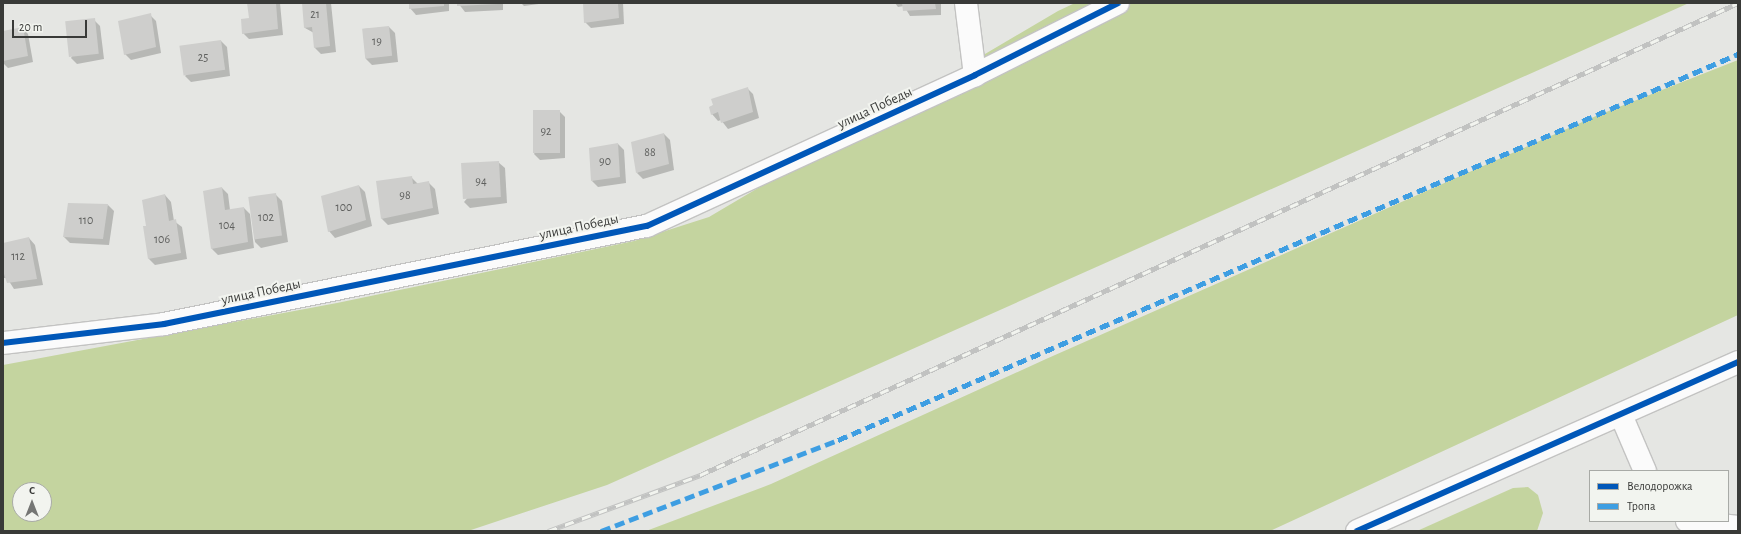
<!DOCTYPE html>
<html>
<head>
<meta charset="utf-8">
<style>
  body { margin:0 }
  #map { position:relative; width:1741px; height:534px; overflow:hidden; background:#e5e6e3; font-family:"Alegreya Sans",sans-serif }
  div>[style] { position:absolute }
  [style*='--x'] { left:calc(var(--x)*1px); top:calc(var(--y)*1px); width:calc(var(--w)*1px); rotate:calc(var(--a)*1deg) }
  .forest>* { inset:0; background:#c4d49f }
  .shadow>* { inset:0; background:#0003 }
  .building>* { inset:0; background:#cececc; transform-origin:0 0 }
  .roads { filter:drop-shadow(1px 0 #c3c3c2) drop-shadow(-1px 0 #c3c3c2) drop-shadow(0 1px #c3c3c2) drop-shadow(0 -1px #c3c3c2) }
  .minor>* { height:22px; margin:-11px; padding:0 11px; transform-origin:11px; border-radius:11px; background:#fbfbfb }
  .rail>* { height:4.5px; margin-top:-2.25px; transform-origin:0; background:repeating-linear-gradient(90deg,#f2f4ef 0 9px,#c1c2c1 0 18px); box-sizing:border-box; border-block:1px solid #c1c2c1 }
  .quiet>* { height:5px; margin-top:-2.5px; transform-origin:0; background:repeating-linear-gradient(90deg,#3e9ee2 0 10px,transparent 0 15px) }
  .cycleway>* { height:6px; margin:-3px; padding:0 3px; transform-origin:3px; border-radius:3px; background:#0057b8 }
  span { translate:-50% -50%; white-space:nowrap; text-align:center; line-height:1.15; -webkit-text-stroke:4px #f2f4ef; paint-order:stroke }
  .number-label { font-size:12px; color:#5f605e }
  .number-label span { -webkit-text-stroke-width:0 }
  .street-label { font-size:14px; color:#393a38 }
  .frame { position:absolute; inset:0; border:4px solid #393a38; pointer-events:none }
  .legend { position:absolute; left:1589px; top:470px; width:140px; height:52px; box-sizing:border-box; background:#f2f4ef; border:1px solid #a8aaa6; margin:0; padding:5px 7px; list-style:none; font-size:12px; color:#393a38 }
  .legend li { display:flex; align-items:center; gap:8px; height:20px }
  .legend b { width:20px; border:1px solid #a8aaa6 }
  .north { position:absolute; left:12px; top:482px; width:40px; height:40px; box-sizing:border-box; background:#f2f4ef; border:1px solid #a8aaa6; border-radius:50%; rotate:0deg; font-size:11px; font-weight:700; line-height:16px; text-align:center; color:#393a38 }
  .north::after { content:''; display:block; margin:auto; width:14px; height:18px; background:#757674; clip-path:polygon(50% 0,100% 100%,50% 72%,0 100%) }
  .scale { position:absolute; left:12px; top:20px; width:75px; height:18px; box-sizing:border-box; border:2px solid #393a38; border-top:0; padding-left:5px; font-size:12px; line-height:14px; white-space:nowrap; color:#393a38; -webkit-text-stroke:3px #f2f4ef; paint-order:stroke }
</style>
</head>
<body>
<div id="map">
  <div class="forest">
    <i style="clip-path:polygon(evenodd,1075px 3px,1689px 3px,607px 485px,468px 531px,3px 531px,3px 365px,337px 303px,634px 241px,709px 217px,1058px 11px,1075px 3px,20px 490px,44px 490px,44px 514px,20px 514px,20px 490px)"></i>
    <i style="clip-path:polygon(1738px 60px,1738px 315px,1270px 531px,646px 531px,771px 484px,1046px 359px,1596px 116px)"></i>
    <i style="clip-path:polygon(1528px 487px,1538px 495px,1543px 513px,1537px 531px,1417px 531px,1513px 488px)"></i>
  </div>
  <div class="shadow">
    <i style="clip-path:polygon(248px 3px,280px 3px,283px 35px,249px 39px,243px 33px,250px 19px)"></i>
    <i style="clip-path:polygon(303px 3px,331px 3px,336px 52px,321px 54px,315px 48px,314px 33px,305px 28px)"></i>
    <i style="clip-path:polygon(410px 3px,449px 3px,449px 11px,416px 15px,410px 8px)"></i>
    <i style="clip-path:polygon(458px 3px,503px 3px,503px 10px,465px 12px)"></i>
    <i style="clip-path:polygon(521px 3px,546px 3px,524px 6px)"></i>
    <i style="clip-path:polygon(584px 3px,623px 3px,624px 24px,591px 28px,585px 22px)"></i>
    <i style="clip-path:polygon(895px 3px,941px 3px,941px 15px,910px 16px,904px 6px,898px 7px)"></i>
    <i style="clip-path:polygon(150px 15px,156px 21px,161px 53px,131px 60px,125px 54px)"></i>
    <i style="clip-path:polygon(94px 20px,100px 26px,104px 59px,77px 64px,71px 58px)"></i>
    <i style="clip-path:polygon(389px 27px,395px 33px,398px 62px,372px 65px,366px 59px,363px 29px)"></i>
    <i style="clip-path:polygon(22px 28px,28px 34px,33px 62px,8px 68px,3px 63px,3px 32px)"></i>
    <i style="clip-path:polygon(221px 41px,227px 47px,230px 76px,191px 82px,185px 76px)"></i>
    <i style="clip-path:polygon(747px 88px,753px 94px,759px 118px,728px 129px,721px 120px,718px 121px,712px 114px,710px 107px)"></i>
    <i style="clip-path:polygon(559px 111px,565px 117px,565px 158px,540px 160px,534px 154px)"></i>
    <i style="clip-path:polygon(664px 134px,670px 140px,674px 170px,643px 179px,637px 173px)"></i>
    <i style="clip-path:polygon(618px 144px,624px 150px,626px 183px,598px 187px,592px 181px)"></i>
    <i style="clip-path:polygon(498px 162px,505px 168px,507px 203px,470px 208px,464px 202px)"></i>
    <i style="clip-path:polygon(411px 177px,418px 184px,428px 182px,435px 189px,439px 214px,388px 225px,382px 219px,378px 182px)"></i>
    <i style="clip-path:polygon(359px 186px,365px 192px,372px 226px,335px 238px,329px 231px)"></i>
    <i style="clip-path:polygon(222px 188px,228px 194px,230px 210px,244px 208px,250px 214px,254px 248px,218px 255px,212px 249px)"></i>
    <i style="clip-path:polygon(165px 195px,171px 202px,174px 221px,182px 227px,187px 259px,155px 265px,149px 259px,144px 227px,148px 227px)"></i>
    <i style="clip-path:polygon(276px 195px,282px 201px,288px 242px,261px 248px,255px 242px,250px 200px)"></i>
    <i style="clip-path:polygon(108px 205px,114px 211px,109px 245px,70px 243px,64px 237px)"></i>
    <i style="clip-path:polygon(29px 238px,35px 245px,43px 285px,14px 289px,7px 278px,3px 278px,3px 244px)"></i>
  </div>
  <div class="building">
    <i style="clip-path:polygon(247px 3px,276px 3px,278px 29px,242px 34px,241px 19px,249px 18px)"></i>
    <i style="clip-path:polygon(302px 3px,326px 3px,330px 46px,314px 48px,312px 27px,304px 28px)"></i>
    <i style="clip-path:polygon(409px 3px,444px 3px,444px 6px,409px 9px)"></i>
    <i style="clip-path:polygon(457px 3px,498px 3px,498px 4px,457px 6px)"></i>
    <i style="clip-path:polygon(583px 3px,618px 3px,619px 18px,584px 23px)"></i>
    <i style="clip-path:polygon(902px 3px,935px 3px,936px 9px,903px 11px)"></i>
    <i style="clip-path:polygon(151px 13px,156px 47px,124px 55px,118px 21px)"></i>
    <i style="left:95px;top:18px;width:36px;height:30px;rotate:84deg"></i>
    <i style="left:389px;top:26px;width:30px;height:27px;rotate:84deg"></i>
    <i style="clip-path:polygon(23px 27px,28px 56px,3px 61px,3px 31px)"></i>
    <i style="left:221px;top:40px;width:30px;height:42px;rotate:82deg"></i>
    <i style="clip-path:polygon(748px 87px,753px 112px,721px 123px,718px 112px,711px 115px,709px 107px,713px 105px,711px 99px)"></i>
    <i style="left:560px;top:110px;width:43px;height:27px;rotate:90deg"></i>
    <i style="clip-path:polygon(664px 133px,669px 164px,636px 173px,631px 142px)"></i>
    <i style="clip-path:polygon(618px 143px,620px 177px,591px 181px,589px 148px)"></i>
    <i style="left:499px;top:161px;width:36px;height:38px;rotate:87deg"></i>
    <i style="clip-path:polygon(412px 176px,413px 184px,429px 181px,433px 208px,381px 219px,376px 181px)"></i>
    <i style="clip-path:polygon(359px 185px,366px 220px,328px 232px,321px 196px)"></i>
    <i style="clip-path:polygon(222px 187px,225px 210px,244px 207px,248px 242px,211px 249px,203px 191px)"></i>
    <i style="left:276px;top:193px;width:43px;height:28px;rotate:82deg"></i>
    <i style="clip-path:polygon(165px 194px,169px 221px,176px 219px,181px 253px,148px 259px,143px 226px,146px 226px,142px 200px)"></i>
    <i style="clip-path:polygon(68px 203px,108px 204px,103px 239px,63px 237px)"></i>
    <i style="clip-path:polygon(29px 237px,37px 279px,7px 283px,3px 271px,3px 243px)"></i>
  </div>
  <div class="roads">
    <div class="minor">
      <i style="--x:966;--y:3;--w:73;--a:82.9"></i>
      <i style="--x:3;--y:343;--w:162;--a:-6.7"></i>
      <i style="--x:164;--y:324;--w:493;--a:-11.5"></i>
      <i style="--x:647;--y:226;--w:361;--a:-24.7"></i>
      <i style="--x:975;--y:75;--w:160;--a:-26.7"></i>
      <i style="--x:1621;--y:415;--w:61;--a:66.8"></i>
      <i style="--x:1687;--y:521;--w:51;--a:6.7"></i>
      <i style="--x:1357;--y:531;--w:417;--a:-23.9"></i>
    </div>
  </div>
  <div class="rail">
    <i style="--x:548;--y:531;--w:162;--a:-20.2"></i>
    <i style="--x:700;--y:475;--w:1140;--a:-24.45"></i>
  </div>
  <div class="quiet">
    <i style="--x:601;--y:531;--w:254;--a:-21"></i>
    <i style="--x:838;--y:440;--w:979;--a:-23.21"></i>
  </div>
  <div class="cycleway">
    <i style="--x:3;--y:343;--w:162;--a:-6.7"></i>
    <i style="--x:164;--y:324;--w:493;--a:-11.5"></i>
    <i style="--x:647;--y:226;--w:361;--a:-24.7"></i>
    <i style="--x:975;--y:75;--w:160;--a:-26.7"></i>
    <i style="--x:1357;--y:531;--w:417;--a:-23.9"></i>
  </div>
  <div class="number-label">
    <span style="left:315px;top:15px">21</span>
    <span style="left:377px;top:42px">19</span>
    <span style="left:203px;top:58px">25</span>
    <span style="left:546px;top:132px">92</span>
    <span style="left:650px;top:153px">88</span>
    <span style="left:605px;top:162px">90</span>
    <span style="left:481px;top:182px">94</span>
    <span style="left:405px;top:196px">98</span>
    <span style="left:344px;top:208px">100</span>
    <span style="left:266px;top:218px">102</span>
    <span style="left:86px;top:221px">110</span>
    <span style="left:227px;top:226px">104</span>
    <span style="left:162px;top:240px">106</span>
    <span style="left:18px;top:257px">112</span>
  </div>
  <div class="street-label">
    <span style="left:875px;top:108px;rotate:-25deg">улица Победы</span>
    <span style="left:579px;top:227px;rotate:-12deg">улица Победы</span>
    <span style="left:261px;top:292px;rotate:-12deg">улица Победы</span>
  </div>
  <div class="frame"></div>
  <ul class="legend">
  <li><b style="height:5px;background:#0057b8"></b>Велодорожка</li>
  <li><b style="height:5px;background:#3e9ee2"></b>Тропа</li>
  </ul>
  <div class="north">С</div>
  <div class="scale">20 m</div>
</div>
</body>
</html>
